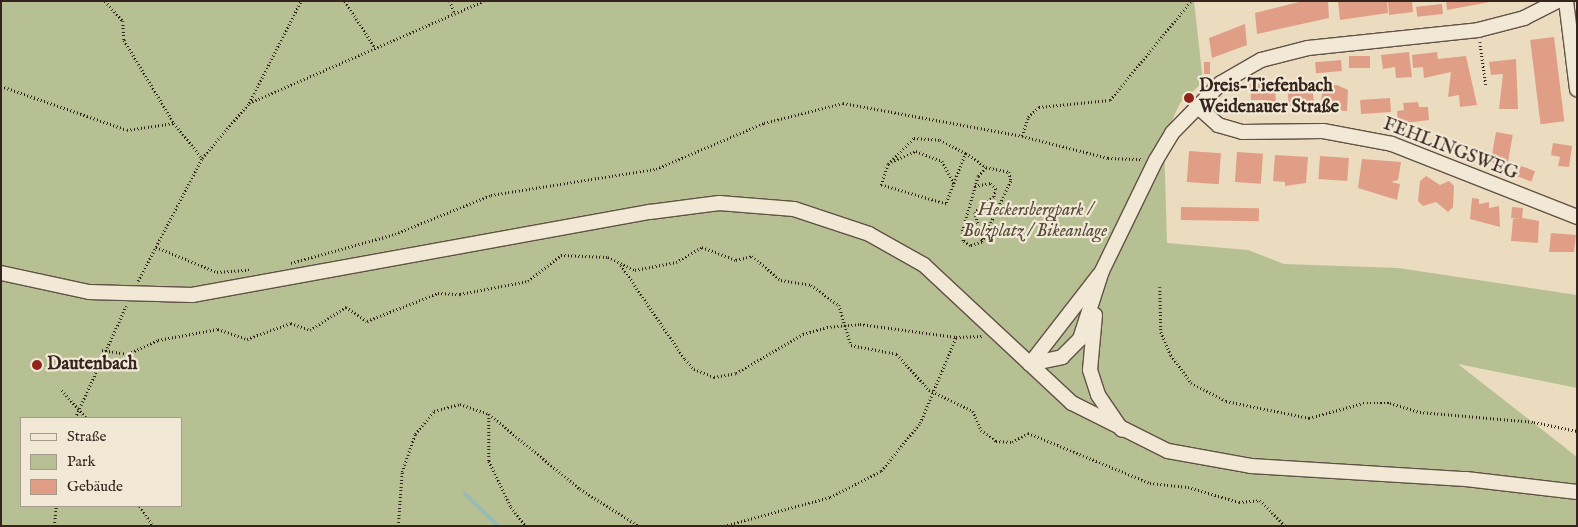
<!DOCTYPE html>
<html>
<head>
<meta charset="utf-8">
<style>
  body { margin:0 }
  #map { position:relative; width:1578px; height:527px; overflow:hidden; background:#ebdcc0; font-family:"IM FELL English",serif }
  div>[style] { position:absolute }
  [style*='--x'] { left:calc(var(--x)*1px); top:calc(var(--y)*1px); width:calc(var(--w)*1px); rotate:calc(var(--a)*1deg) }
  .green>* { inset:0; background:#b7c093 }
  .stream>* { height:4px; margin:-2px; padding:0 2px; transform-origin:2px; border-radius:2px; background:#98bbb3 }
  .building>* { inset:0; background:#e09e86; transform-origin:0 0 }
  .path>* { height:2.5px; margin-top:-1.25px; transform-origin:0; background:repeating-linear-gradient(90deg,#35241d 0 1px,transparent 0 3.5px) }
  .roads { filter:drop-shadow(1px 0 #625246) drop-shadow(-1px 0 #625246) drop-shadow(0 1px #625246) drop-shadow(0 -1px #625246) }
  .minor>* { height:14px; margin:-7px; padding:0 7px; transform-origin:7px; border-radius:7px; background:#f2e8d6 }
  .dots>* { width:14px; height:14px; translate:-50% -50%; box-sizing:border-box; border:2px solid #f2e8d6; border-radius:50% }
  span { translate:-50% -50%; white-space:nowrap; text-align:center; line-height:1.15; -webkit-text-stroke:4.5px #f2e8d6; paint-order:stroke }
  .poi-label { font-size:18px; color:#35241d; font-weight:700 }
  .left { translate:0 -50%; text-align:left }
  .street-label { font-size:18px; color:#35241d }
  .park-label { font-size:18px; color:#564b3a; font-style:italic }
  .frame { position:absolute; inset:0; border:2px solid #35241d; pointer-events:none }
  .legend { position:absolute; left:20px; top:417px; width:162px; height:90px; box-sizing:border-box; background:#f2e8d6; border:1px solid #a69a8c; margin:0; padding:6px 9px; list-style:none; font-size:15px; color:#35241d }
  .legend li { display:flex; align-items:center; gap:10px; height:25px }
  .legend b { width:25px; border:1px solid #a69a8c }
</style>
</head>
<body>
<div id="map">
  <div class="green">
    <i style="clip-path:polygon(evenodd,1194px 1px,1203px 82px,1180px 103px,1164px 138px,1167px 243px,1248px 250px,1284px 264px,1398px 268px,1577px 295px,1577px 388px,1458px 364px,1577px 457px,1577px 526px,1px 526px,2px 1px,1194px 1px,21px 418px,181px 418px,181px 506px,21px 506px,21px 418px)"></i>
  </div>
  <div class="stream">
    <i style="--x:465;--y:494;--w:46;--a:44.1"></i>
  </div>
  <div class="building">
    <i style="clip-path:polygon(1303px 1px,1328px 1px,1329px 18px,1257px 34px,1255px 13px)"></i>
    <i style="clip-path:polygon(1338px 1px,1387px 1px,1388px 13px,1340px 20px)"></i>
    <i style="clip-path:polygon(1388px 1px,1412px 1px,1413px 12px,1389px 15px)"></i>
    <i style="clip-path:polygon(1446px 1px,1490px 1px,1490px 2px,1447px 10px)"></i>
    <i style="left:1442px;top:4px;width:10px;height:26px;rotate:84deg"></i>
    <i style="clip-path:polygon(1245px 24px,1247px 45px,1212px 58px,1209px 38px)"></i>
    <i style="left:1554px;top:37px;width:85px;height:24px;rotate:83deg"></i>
    <i style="clip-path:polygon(1409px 52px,1412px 77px,1396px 78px,1395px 67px,1383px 69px,1381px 55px)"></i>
    <i style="clip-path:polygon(1437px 52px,1438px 59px,1466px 56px,1477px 105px,1460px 107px,1459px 95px,1448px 97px,1451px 72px,1424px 78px,1423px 67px,1413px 68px,1412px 55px)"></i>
    <i style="left:1370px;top:56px;width:12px;height:21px;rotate:90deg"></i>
    <i style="clip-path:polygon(1516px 59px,1518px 109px,1499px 109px,1503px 74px,1491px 75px,1489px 62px)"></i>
    <i style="left:1341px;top:60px;width:11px;height:26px;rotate:85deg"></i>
    <i style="left:1204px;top:62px;width:6px;height:12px"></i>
    <i style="clip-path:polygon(1275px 83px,1276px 106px,1267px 107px,1266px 100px,1251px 100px,1250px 84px)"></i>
    <i style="clip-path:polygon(1337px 85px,1348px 90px,1347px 111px,1320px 109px,1323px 86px)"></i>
    <i style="left:1312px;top:86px;width:17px;height:25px;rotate:83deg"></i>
    <i style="left:1390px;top:98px;width:14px;height:30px;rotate:86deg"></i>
    <i style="clip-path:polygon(1418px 102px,1419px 107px,1428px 107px,1429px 120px,1398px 124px,1397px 111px,1404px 110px,1403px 103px)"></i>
    <i style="left:1496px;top:132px;width:17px;height:31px;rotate:10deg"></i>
    <i style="clip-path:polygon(1553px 143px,1572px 146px,1569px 167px,1558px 166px,1560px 157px,1551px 155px)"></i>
    <i style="left:1189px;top:151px;width:32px;height:31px;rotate:4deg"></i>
    <i style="left:1237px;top:152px;width:26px;height:30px;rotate:4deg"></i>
    <i style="clip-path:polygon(1275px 155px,1308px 157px,1306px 183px,1285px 186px,1285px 182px,1273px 181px)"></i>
    <i style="left:1320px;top:156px;width:29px;height:23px;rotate:4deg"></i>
    <i style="clip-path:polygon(1362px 159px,1401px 162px,1398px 180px,1391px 182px,1400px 184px,1397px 200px,1358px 188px)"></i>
    <i style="left:1521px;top:166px;width:15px;height:11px;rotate:20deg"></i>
    <i style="clip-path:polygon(1426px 176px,1440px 185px,1449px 181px,1454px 186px,1453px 207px,1448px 212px,1436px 202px,1423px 206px,1418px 201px,1420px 181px)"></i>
    <i style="clip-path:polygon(1472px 198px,1479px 199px,1479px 204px,1489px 202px,1489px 208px,1499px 206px,1500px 227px,1470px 219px)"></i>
    <i style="left:1181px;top:207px;width:78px;height:13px;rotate:1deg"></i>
    <i style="left:1512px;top:207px;width:11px;height:11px;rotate:5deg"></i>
    <i style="clip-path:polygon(1522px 218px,1539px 221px,1538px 243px,1511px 241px,1513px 219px)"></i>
    <i style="clip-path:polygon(1551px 233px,1576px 235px,1574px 252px,1549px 252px)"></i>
  </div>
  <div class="path">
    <i style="--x:105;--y:1;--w:27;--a:48"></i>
    <i style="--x:123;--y:21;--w:19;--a:87"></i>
    <i style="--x:124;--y:40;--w:97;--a:58.9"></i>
    <i style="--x:345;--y:1;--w:54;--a:57.2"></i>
    <i style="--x:450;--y:1;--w:12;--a:70"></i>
    <i style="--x:1480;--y:42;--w:43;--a:82.1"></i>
    <i style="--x:1;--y:86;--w:133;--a:19.2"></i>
    <i style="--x:127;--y:130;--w:48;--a:-8.5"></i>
    <i style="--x:174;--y:123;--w:45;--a:51.3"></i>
    <i style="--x:249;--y:103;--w:256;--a:-23.5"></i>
    <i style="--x:1022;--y:136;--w:20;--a:-72"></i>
    <i style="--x:1028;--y:117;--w:15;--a:-42"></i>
    <i style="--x:1039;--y:107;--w:71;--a:-5.6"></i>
    <i style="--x:1110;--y:100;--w:128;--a:-50.7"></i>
    <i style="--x:966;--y:153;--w:55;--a:111.4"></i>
    <i style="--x:946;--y:204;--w:68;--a:-163.7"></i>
    <i style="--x:881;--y:185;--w:22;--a:-72"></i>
    <i style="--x:888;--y:164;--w:37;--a:-45"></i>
    <i style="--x:914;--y:138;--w:26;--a:4"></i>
    <i style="--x:940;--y:140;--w:29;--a:27"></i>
    <i style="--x:966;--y:153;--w:24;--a:35"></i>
    <i style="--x:891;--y:162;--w:27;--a:-24"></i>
    <i style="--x:916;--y:151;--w:11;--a:22"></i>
    <i style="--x:926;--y:155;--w:17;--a:21"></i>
    <i style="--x:942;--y:161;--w:27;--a:62"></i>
    <i style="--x:986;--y:167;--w:24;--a:12"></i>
    <i style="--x:1009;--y:172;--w:9;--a:77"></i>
    <i style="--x:1011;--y:181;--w:68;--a:115.4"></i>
    <i style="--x:982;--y:242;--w:13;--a:162"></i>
    <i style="--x:970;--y:246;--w:9;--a:-144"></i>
    <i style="--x:963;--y:241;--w:10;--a:-96"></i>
    <i style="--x:962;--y:231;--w:57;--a:-73.8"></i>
    <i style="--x:978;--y:176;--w:12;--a:-48"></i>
    <i style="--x:975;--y:186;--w:16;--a:-11"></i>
    <i style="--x:991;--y:183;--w:8;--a:50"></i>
    <i style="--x:996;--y:189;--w:8;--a:104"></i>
    <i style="--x:994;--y:197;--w:24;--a:142"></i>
    <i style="--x:975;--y:212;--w:30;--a:76"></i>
    <i style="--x:156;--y:247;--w:66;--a:22.3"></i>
    <i style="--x:217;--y:272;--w:32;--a:-4"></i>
    <i style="--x:291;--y:263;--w:108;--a:-15.6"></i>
    <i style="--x:395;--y:234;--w:104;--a:-22.1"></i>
    <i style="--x:491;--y:195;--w:167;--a:-9"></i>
    <i style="--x:656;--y:169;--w:117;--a:-23.1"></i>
    <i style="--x:764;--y:123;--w:81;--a:-14.2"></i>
    <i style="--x:843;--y:103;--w:182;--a:10.4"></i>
    <i style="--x:1022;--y:136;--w:89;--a:14.3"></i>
    <i style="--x:1108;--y:158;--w:35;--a:2"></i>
    <i style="--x:621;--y:265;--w:114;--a:55.8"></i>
    <i style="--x:685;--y:359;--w:13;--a:48"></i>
    <i style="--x:694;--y:369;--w:22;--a:22"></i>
    <i style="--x:714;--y:377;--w:22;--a:-10"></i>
    <i style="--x:736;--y:373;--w:78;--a:-30.2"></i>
    <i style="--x:803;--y:334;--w:25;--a:-16"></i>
    <i style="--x:827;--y:327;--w:33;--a:-5"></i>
    <i style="--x:860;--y:324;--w:97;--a:7.7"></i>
    <i style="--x:138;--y:281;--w:139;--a:-62.5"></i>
    <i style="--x:202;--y:158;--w:72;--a:-49.5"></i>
    <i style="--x:249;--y:103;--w:114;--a:-63"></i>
    <i style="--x:1160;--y:287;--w:45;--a:88.7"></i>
    <i style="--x:1161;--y:332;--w:25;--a:67"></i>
    <i style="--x:1171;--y:355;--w:34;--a:54"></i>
    <i style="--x:1191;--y:383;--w:39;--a:27"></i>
    <i style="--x:1226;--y:401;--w:85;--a:11.6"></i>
    <i style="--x:1309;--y:418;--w:56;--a:-15.5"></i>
    <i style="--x:1363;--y:403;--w:27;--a:0"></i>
    <i style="--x:1390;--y:403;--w:31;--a:17"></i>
    <i style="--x:1420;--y:412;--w:114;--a:5"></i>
    <i style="--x:1534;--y:422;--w:44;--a:11.8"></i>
    <i style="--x:102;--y:350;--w:26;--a:9"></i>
    <i style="--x:128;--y:354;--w:33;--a:-25"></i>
    <i style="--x:158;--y:340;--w:61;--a:-10.4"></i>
    <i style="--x:218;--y:329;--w:31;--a:19"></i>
    <i style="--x:247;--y:339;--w:47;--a:-20"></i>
    <i style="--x:291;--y:323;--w:20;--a:20"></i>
    <i style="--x:310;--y:330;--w:43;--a:-32.6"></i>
    <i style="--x:346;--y:307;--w:25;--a:34"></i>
    <i style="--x:367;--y:321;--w:76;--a:-21.5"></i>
    <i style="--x:438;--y:293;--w:22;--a:3"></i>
    <i style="--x:460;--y:294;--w:69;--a:-10.8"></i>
    <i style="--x:528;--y:281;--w:42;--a:-38.2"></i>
    <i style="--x:561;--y:255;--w:47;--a:2.4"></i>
    <i style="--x:608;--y:257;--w:30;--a:26"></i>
    <i style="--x:635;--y:270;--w:42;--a:-11"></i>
    <i style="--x:676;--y:262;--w:30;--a:-30"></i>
    <i style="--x:702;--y:247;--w:36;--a:21"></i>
    <i style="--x:736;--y:260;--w:16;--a:-14"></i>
    <i style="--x:752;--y:256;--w:38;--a:40"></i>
    <i style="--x:781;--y:280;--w:30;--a:9"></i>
    <i style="--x:811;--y:285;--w:34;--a:36"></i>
    <i style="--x:839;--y:305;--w:42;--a:73.3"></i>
    <i style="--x:851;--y:345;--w:47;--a:11.1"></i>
    <i style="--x:897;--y:354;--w:48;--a:48.4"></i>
    <i style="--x:929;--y:390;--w:49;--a:25.5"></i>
    <i style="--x:973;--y:411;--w:21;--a:67"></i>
    <i style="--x:981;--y:430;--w:19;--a:36"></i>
    <i style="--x:996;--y:441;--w:16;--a:4"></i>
    <i style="--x:1012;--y:442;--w:18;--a:-29"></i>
    <i style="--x:1028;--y:433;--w:132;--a:22.3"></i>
    <i style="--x:1150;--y:483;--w:38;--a:6"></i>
    <i style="--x:1188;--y:487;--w:53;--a:16.4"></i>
    <i style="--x:1239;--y:502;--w:21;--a:-5"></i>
    <i style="--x:1260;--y:500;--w:36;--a:46"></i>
    <i style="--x:62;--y:390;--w:37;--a:49"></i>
    <i style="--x:489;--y:414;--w:47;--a:90"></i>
    <i style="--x:489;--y:461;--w:51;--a:64.4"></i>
    <i style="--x:511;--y:507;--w:24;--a:52"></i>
    <i style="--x:75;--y:418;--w:123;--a:-65.5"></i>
    <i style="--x:140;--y:506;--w:24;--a:57"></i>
    <i style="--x:54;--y:526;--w:20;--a:-84"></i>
    <i style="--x:398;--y:526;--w:54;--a:-85.8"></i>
    <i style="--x:402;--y:472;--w:40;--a:-71.1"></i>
    <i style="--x:415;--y:434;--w:30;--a:-50"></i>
    <i style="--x:434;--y:411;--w:27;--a:-15"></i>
    <i style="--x:460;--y:404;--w:31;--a:19"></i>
    <i style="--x:489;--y:414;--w:118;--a:39.5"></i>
    <i style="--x:580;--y:489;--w:70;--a:32.1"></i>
    <i style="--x:724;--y:526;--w:110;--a:-15.3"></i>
    <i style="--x:830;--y:497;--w:57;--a:-27"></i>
    <i style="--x:881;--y:471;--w:62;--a:-50.9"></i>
    <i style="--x:920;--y:423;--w:93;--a:-67.3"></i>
    <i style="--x:956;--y:337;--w:27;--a:-2"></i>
  </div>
  <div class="roads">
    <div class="minor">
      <i style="--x:1566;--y:1;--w:89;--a:82.9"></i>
      <i style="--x:1196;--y:105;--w:30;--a:42"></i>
      <i style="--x:1218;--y:125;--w:25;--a:16"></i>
      <i style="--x:1242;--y:132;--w:81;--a:-0.7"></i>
      <i style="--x:1323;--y:131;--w:70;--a:10.7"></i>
      <i style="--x:1392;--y:144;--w:199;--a:21.5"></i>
      <i style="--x:1;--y:273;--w:90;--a:12.2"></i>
      <i style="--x:89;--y:292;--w:103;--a:1.7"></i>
      <i style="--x:192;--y:295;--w:465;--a:-10.3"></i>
      <i style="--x:650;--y:212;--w:70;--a:-7.4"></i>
      <i style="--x:719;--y:203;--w:75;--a:4.6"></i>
      <i style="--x:794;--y:209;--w:79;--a:18.4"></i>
      <i style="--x:869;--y:234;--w:63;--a:29.4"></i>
      <i style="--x:924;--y:265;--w:202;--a:43"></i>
      <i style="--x:1072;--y:403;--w:107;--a:26.6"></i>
      <i style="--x:1168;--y:451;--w:84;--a:10.2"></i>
      <i style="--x:1251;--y:466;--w:215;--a:3.5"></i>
      <i style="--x:1466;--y:479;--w:112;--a:6.7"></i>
      <i style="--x:1095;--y:315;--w:55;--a:95.2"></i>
      <i style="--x:1090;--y:370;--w:26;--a:72"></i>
      <i style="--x:1098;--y:395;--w:42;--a:55.6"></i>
      <i style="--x:1030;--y:364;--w:33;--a:-12"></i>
      <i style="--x:1062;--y:357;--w:25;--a:-45"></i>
      <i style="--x:1080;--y:339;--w:71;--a:-72.1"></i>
      <i style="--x:1102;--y:271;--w:123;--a:-64.1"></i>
      <i style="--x:1156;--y:160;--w:31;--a:-59"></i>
      <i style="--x:1172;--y:133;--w:70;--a:-45.6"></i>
      <i style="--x:1221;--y:83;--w:46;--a:-29.9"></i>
      <i style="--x:1261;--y:60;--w:49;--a:-14.3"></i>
      <i style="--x:1308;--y:48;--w:171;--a:-6"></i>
      <i style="--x:1478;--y:30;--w:48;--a:-14.6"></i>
      <i style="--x:1524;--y:18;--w:37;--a:-27"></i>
      <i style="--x:1030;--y:364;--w:113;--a:-52.2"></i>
    </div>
  </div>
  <div class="dots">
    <i style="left:1189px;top:98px;background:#8f2418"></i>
    <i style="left:37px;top:365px;background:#8f2418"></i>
  </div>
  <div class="poi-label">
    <span class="left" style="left:1199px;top:98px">Dreis-Tiefenbach<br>Weidenauer Straße</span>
    <span class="left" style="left:47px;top:365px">Dautenbach</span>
  </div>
  <div class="street-label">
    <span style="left:1450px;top:150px;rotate:21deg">FEHLINGSWEG</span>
  </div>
  <div class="park-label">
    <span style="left:1035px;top:222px">Heckersbergpark /<br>Bolzplatz / Bikeanlage</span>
  </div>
  <div class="frame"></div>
  <ul class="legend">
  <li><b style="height:6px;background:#f2e8d6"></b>Straße</li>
  <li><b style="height:14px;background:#b7c093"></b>Park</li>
  <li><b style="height:14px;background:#e09e86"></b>Gebäude</li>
  </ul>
</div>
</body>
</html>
